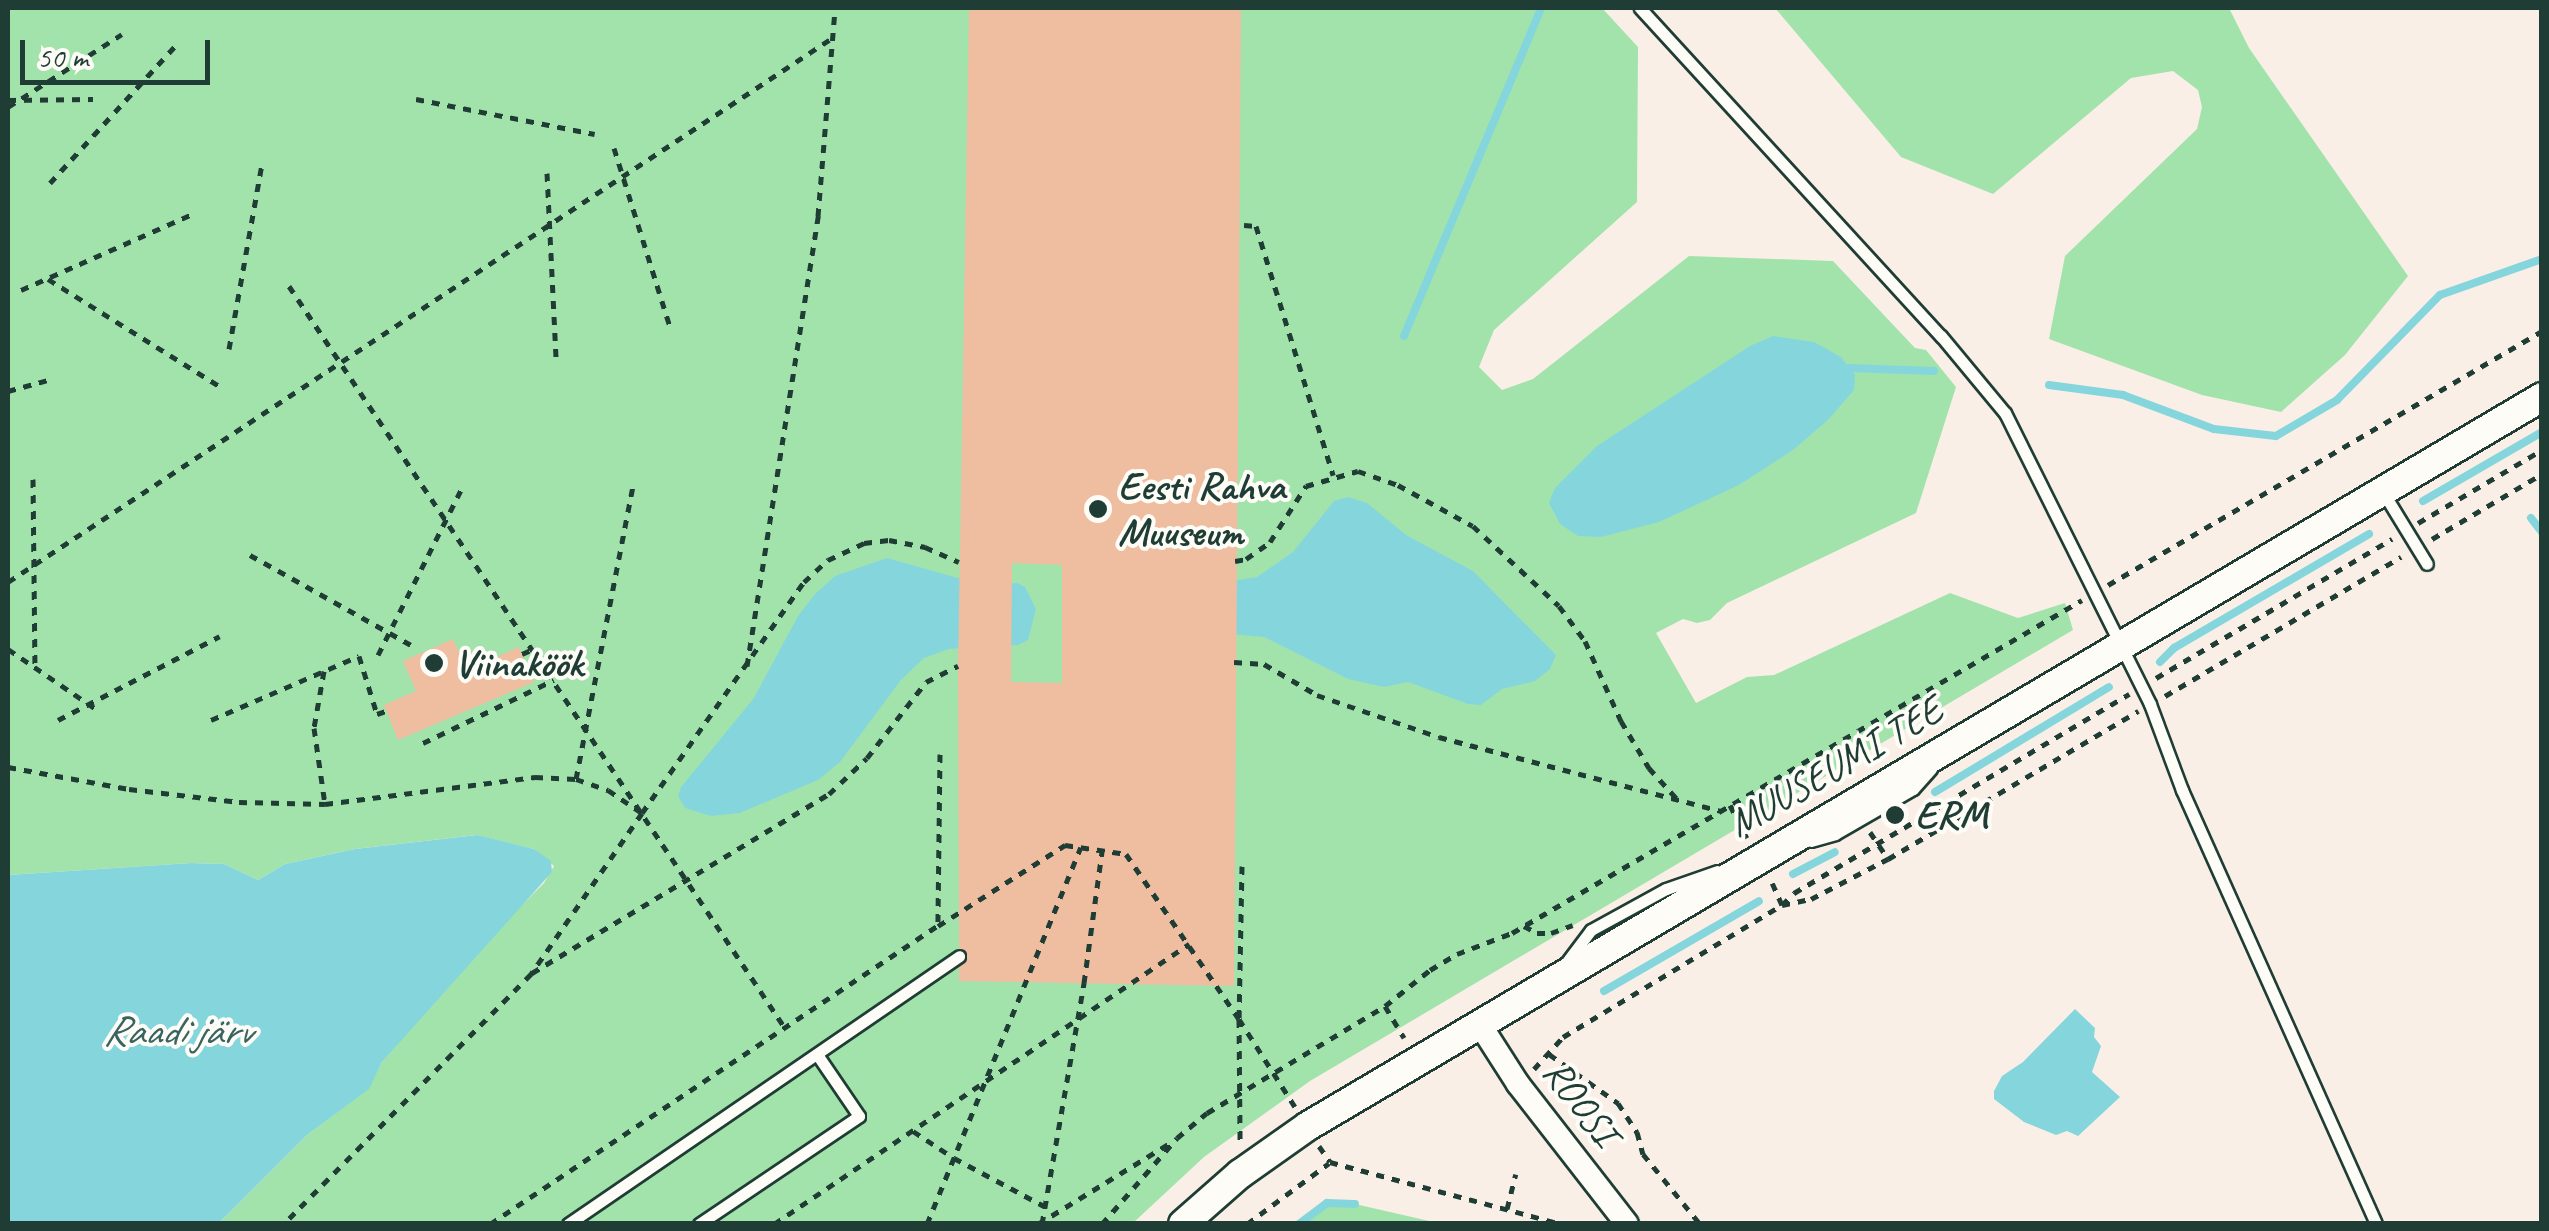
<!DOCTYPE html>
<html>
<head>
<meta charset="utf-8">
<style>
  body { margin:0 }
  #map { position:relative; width:2549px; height:1231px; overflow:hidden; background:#faefe6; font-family:Caveat,sans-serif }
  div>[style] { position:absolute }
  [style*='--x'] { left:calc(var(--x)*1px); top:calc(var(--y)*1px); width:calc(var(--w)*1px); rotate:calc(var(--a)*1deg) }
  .green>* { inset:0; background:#a2e3ac }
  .water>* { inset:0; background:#85d6dc }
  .stream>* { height:8px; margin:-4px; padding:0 4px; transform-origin:4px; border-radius:4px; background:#85d6dc }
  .building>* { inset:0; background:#efbda0 }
  .path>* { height:5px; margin-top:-2.5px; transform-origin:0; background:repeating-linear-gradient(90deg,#1f3d34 0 8px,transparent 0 16px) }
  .roads { filter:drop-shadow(2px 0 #1f3d34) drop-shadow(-2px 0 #1f3d34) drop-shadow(0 2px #1f3d34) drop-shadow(0 -2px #1f3d34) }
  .service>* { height:11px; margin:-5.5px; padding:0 5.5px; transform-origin:5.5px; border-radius:5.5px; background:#fdfcf7 }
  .minor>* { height:22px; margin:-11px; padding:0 11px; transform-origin:11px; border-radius:11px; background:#fdfcf7 }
  .tertiary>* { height:28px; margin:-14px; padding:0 14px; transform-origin:14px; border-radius:14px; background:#fdfcf7 }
  .dots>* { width:28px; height:28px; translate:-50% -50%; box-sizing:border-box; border:5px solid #fdfcf7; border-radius:50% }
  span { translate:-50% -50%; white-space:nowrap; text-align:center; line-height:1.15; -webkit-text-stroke:8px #fdfcf7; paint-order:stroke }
  .poi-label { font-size:40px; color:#1f3d34; font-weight:700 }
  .left { translate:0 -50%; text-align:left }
  .street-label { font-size:40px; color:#1f3d34 }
  .water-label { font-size:42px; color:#38635e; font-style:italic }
  .frame { position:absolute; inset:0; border:10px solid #1f3d34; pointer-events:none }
  .scale { position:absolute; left:20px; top:40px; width:190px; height:45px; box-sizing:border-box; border:5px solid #1f3d34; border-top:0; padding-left:12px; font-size:30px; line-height:35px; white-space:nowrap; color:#1f3d34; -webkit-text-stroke:8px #fdfcf7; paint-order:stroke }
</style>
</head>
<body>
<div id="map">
  <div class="green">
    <i style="clip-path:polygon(8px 8px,1602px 8px,1638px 47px,1637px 202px,1494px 330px,1479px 367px,1502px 390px,1533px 379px,1689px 256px,1833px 261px,1915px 348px,1926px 350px,1956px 387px,1916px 513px,1727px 603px,1710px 620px,1697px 623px,1683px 619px,1656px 633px,1696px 703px,1747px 677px,1774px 675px,1950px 593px,2018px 618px,2065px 603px,2073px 630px,1310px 1081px,1204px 1157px,1133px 1223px,219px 1223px,307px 1135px,368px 1089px,382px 1062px,478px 949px,544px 883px,554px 866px,534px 849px,476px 835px,355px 849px,285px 864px,258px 880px,224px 864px,191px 863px,8px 875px)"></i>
    <i style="clip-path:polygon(1775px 8px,2229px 8px,2249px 48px,2408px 276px,2345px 355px,2281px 412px,2202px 395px,2049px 339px,2065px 256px,2197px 129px,2202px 107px,2198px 90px,2173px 71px,2131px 78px,1993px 194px,1901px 157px)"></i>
    <i style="clip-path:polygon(1327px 1203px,1355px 1204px,1438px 1223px,1299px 1223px)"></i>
  </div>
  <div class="water">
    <i style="clip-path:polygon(1773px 336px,1814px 342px,1841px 357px,1855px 375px,1854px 390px,1828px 420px,1793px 450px,1739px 485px,1659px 522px,1601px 537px,1578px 536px,1560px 524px,1549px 503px,1555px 488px,1597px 446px,1750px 346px)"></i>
    <i style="clip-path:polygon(1348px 497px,1367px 503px,1406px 535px,1473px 571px,1556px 655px,1550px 669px,1535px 681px,1502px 689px,1481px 705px,1468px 704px,1408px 682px,1384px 687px,1348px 679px,1264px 637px,1219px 633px,1200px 586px,1257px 577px,1293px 552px,1334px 501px)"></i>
    <i style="clip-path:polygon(887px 558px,983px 585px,1017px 583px,1025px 587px,1036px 609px,1028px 640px,1018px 645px,949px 649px,924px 658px,901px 680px,840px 762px,818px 780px,740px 813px,711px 816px,685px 808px,678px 796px,681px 787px,754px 698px,798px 616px,815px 594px,835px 576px)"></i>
    <i style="clip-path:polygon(477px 835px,534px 849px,551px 861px,552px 872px,382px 1062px,369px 1089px,307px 1135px,219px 1223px,8px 1223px,8px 875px,191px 863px,224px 864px,258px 880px,285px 864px,355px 849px)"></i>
    <i style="clip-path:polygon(2075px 1009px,2095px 1028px,2094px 1037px,2101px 1046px,2092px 1072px,2120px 1097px,2078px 1136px,2067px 1131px,2056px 1135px,2024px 1122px,1994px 1099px,1994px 1091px,2002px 1076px,2023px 1062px)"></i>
  </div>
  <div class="stream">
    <i style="--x:1404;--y:336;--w:355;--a:-67.3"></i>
    <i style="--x:1849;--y:368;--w:85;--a:2"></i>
    <i style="--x:2049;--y:385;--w:75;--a:7.7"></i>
    <i style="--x:2123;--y:395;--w:97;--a:20.5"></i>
    <i style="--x:2214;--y:429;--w:62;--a:6.4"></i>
    <i style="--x:2276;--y:436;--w:71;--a:-30.5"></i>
    <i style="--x:2337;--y:400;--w:147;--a:-45.6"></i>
    <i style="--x:2440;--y:295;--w:108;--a:-19.4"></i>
    <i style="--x:2423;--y:501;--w:138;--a:-30.1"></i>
    <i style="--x:2531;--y:518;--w:18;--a:52"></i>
    <i style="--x:2160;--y:662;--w:20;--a:-45"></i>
    <i style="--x:2174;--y:648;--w:226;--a:-30.3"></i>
    <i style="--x:1935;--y:792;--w:203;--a:-31.1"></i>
    <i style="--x:1793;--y:874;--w:47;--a:-27.6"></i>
    <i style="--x:1604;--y:991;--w:179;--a:-30.1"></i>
    <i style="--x:1299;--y:1224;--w:35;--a:-37"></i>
    <i style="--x:1327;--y:1203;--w:28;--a:2"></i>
  </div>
  <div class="building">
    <i style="clip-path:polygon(evenodd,969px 8px,1241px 8px,1234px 986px,959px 981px,959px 967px,968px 956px,959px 947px,958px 666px,969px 8px,1012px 563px,1062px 565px,1062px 683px,1011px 682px,1012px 563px)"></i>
    <i style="clip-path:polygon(453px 639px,467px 670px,519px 647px,534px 682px,398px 740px,384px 705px,416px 691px,403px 661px)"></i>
  </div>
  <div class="path">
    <i style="--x:416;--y:99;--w:182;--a:11.1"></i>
    <i style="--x:8;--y:100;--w:85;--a:-0.7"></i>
    <i style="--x:8;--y:107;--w:135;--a:-32.6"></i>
    <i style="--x:614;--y:148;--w:188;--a:72.6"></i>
    <i style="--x:547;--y:173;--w:185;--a:87.2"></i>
    <i style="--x:50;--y:183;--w:190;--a:-47.6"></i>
    <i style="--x:1244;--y:225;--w:12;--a:5"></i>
    <i style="--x:1256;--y:226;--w:261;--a:72.8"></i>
    <i style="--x:48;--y:279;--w:204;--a:32"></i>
    <i style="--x:289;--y:286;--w:893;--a:56.24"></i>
    <i style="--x:21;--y:290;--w:185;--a:-23.9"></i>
    <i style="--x:229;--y:349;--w:188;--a:-79.9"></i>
    <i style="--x:8;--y:391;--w:41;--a:-15.4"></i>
    <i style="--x:33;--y:479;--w:187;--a:89.4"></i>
    <i style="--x:2418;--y:523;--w:144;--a:-30.5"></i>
    <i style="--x:2432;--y:539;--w:128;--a:-30.6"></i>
    <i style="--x:250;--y:555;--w:184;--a:29.2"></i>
    <i style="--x:1235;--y:561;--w:11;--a:-10"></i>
    <i style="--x:1246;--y:559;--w:29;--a:-35"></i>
    <i style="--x:1270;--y:542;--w:67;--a:-57.3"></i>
    <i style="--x:1306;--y:486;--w:54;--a:-16.1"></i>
    <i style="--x:1358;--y:471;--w:42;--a:19.3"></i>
    <i style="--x:1398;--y:485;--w:85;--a:28.7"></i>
    <i style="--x:1473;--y:526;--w:117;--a:42.9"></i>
    <i style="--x:1559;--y:606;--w:44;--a:53.4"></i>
    <i style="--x:1585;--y:641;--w:88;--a:65.8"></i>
    <i style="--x:1621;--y:721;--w:55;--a:59.2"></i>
    <i style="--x:1649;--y:768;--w:43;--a:47.8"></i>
    <i style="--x:8;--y:582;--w:987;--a:-33.43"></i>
    <i style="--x:2108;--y:585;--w:503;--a:-30.34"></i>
    <i style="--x:8;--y:649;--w:110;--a:34.3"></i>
    <i style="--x:522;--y:654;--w:12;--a:-24"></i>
    <i style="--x:378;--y:655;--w:185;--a:-63.3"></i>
    <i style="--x:1234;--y:662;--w:30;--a:4"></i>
    <i style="--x:1264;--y:664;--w:61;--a:30.3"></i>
    <i style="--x:1317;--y:695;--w:129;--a:19"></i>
    <i style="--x:1439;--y:737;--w:292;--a:14.7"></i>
    <i style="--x:747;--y:666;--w:456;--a:-81"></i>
    <i style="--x:818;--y:216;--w:209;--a:-85.3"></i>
    <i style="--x:324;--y:671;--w:58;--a:100"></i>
    <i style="--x:314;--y:728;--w:77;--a:81.8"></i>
    <i style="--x:2156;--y:678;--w:274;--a:-30.5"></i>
    <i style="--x:2165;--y:696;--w:274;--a:-30.5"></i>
    <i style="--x:58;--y:720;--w:182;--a:-27.4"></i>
    <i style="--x:211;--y:720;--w:161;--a:-23.4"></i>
    <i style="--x:359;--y:656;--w:61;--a:72.8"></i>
    <i style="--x:377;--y:714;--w:9;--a:-18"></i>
    <i style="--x:423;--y:743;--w:145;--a:-25.7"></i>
    <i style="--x:940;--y:754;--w:172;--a:90.7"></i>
    <i style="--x:938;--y:926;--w:151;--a:-32.5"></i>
    <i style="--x:1065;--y:845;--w:62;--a:8.4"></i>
    <i style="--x:1126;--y:854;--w:200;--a:55.6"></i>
    <i style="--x:1239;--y:1019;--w:127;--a:89.5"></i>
    <i style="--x:8;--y:767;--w:123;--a:10.3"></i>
    <i style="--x:129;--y:789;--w:111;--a:6.7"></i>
    <i style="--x:239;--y:802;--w:86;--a:1.3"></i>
    <i style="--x:325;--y:804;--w:212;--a:-7.3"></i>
    <i style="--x:535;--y:777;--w:41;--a:2.8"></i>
    <i style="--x:576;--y:779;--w:34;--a:19"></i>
    <i style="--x:608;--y:790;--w:41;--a:34.1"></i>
    <i style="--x:642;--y:813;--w:196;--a:124.6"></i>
    <i style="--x:531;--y:974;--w:351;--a:134.7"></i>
    <i style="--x:576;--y:779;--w:299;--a:-79"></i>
    <i style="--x:1730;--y:805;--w:37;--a:63"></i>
    <i style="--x:642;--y:813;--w:282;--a:-55"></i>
    <i style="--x:804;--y:582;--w:33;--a:-43"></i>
    <i style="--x:828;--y:560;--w:40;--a:-25"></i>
    <i style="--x:864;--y:543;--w:25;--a:-7"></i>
    <i style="--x:889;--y:540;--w:37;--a:11"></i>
    <i style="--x:925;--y:547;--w:37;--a:24"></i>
    <i style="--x:1870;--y:832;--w:32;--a:56"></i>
    <i style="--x:1242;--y:866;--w:153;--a:91.1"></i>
    <i style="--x:1239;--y:1019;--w:104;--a:57.5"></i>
    <i style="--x:1782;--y:905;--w:17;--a:-45"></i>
    <i style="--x:1794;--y:893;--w:390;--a:-30.7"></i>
    <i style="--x:1782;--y:905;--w:30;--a:-12"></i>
    <i style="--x:1811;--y:899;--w:87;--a:-27.5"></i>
    <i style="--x:1888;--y:859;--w:291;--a:-30.6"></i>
    <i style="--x:1524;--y:926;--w:15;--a:28"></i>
    <i style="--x:1537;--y:933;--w:14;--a:0"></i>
    <i style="--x:1551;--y:933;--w:23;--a:-20"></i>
    <i style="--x:532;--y:973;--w:347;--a:-31.1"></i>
    <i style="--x:829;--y:794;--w:52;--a:-43.5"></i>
    <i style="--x:867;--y:758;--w:96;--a:-52.2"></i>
    <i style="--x:926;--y:682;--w:36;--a:-27"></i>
    <i style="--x:1385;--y:1006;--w:37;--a:59"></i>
    <i style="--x:1549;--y:1054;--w:85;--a:35.4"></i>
    <i style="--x:1618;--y:1103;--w:35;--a:57"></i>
    <i style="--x:1637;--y:1132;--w:23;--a:75"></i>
    <i style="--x:1643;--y:1154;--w:90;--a:50.8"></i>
    <i style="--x:1534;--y:1069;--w:43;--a:-47.8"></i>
    <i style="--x:1563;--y:1037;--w:256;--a:-31.1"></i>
    <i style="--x:1782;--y:905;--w:24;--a:-114"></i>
    <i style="--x:913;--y:1131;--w:49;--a:33.4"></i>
    <i style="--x:954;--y:1158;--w:102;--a:28.1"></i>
    <i style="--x:1319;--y:1146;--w:19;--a:55"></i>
    <i style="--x:1330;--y:1162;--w:239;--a:15"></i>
    <i style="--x:1507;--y:1209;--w:36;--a:-76"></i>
    <i style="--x:490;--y:1224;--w:537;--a:-33.69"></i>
    <i style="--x:774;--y:1224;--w:501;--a:-34.01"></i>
    <i style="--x:927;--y:1224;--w:407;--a:-67.8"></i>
    <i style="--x:1038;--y:1224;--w:157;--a:-31.5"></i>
    <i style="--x:1042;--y:1224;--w:245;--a:-80.1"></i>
    <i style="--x:1084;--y:983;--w:133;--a:-82.2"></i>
    <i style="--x:1102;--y:1224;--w:114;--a:-48.9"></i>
    <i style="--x:1177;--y:1138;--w:39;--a:-40"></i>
    <i style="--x:1207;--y:1113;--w:208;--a:-31"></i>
    <i style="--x:1385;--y:1006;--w:58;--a:-38.7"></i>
    <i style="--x:1430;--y:970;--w:31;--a:-31"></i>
    <i style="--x:1457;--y:954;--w:59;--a:-20.9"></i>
    <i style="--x:1512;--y:933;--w:660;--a:-30.29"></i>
    <i style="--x:1247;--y:1224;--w:102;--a:-36.6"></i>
  </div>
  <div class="roads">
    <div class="service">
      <i style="--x:1640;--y:8;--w:445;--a:47.5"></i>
      <i style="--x:1941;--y:336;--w:100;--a:50.3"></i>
      <i style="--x:2005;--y:413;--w:325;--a:63.5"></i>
      <i style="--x:2150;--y:704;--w:92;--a:69.6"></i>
      <i style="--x:2182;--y:790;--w:475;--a:65.9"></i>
      <i style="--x:2383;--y:492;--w:84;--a:58.6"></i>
      <i style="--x:1811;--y:841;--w:25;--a:-16"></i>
      <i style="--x:1835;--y:834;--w:90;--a:-30"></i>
      <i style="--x:1913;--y:789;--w:27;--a:-48"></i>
      <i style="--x:1566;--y:963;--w:41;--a:-52.9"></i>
      <i style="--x:1591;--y:930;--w:85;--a:-28.7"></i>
      <i style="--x:1666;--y:889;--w:54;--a:-19.4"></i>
      <i style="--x:568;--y:1224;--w:474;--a:-34.4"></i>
      <i style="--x:699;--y:1224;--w:193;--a:-34"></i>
      <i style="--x:859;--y:1116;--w:73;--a:-124.3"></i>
    </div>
    <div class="minor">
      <i style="--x:1479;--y:1023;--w:72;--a:57.4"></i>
      <i style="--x:1518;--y:1084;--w:177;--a:52.1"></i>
    </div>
    <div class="tertiary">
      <i style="--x:1183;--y:1224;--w:76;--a:-41.3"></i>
      <i style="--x:1240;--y:1174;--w:83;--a:-35.2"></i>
      <i style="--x:1308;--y:1126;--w:1433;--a:-30.57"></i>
    </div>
  </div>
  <div class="dots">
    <i style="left:1098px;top:509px;background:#1f3d34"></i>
    <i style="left:434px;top:663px;background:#1f3d34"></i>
    <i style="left:1895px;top:815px;background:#1f3d34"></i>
  </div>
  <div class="poi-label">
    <span class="left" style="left:1118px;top:509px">Eesti Rahva<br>Muuseum</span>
    <span class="left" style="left:454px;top:663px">Viinaköök</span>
    <span class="left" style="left:1915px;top:815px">ERM</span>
  </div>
  <div class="street-label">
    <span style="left:1835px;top:766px;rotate:-30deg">MUUSEUMI TEE</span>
    <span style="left:1581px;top:1102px;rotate:53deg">ROOSI</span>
  </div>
  <div class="water-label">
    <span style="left:177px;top:1031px">Raadi järv</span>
  </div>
  <div class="frame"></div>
  <div class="scale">50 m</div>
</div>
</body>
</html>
